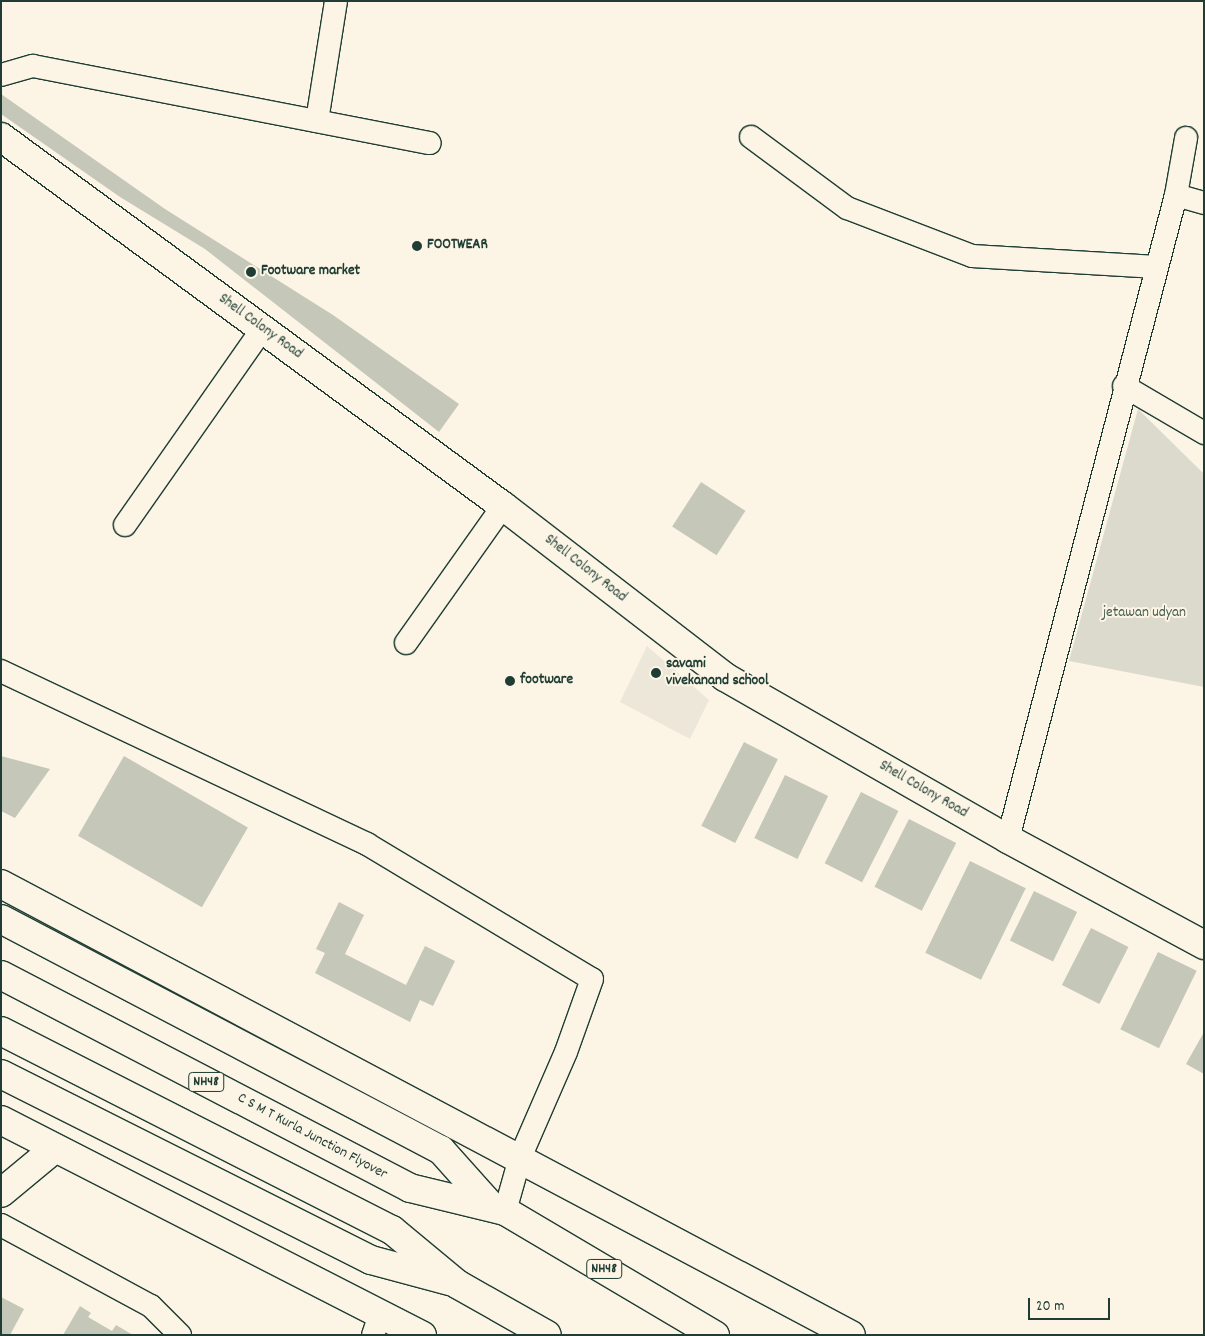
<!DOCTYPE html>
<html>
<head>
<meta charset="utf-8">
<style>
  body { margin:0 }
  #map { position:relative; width:1205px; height:1336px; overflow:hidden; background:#fcf5e5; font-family:Dekko,sans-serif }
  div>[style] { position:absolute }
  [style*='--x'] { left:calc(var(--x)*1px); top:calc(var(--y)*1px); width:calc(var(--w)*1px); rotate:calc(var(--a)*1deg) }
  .built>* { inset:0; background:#ece7d8 }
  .green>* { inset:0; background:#dcdacc }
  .building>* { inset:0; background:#c5c7b9; transform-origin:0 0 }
  .roads { filter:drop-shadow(1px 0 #1f3d34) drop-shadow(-1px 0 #1f3d34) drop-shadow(0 1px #1f3d34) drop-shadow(0 -1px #1f3d34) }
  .minor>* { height:22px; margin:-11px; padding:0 11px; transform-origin:11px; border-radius:11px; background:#fcf5e5 }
  .tertiary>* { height:28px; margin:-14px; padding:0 14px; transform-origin:14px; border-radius:14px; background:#fcf5e5 }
  .trunk>* { height:28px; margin:-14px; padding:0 14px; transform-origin:14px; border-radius:14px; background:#fcf5e5 }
  .dots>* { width:14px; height:14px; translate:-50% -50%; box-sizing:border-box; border:2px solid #fcf5e5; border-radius:50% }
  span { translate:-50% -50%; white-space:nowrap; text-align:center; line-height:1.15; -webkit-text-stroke:4px #fcf5e5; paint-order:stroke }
  .shield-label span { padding:1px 4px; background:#fcf5e5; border:1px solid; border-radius:4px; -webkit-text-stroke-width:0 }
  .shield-label { font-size:14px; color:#1f3d34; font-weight:700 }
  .poi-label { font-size:15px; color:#1f3d34; font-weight:700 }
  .left { translate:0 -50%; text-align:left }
  .street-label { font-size:15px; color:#1f3d34 }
  .park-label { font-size:15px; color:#455c52 }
  .frame { position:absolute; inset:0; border:2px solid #1f3d34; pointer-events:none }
  .scale { position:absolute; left:1028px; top:1298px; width:82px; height:22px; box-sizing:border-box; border:2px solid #1f3d34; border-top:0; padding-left:6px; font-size:15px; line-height:18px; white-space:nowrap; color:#1f3d34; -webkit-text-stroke:4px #fcf5e5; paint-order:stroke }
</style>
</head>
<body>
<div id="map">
  <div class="built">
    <i style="clip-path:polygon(647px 646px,709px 700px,690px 739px,620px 702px)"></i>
  </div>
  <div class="green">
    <i style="clip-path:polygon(1138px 409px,1204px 474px,1204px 687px,1069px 661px)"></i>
  </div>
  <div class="building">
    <i style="clip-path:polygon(1px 94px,165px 209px,333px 315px,459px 404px,439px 432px,205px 249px,120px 197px,1px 114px)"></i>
    <i style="left:701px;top:482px;width:53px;height:53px;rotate:33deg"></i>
    <i style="left:744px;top:742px;width:38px;height:94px;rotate:27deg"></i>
    <i style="clip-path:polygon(1px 756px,50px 769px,15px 818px,1px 811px)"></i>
    <i style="left:124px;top:756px;width:143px;height:92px;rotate:30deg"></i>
    <i style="left:785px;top:775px;width:48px;height:70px;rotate:26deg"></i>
    <i style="left:861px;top:792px;width:42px;height:80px;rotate:27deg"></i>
    <i style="left:909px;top:819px;width:53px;height:76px;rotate:27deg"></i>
    <i style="left:970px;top:861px;width:62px;height:102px;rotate:26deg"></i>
    <i style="left:1034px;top:891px;width:48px;height:55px;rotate:26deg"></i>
    <i style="clip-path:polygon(339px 902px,364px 915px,345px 954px,406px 985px,425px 946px,455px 961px,433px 1006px,420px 1000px,410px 1022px,315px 973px,325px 953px,316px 949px)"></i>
    <i style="left:1091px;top:928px;width:42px;height:64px;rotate:27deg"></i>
    <i style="left:1158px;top:952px;width:43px;height:86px;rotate:26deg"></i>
    <i style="clip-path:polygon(1204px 1032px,1204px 1074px,1186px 1064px)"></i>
    <i style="clip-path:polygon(1px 1297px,24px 1309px,10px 1335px,1px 1335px)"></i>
    <i style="clip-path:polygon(80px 1306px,91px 1313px,88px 1317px,112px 1331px,116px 1325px,133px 1335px,63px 1335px)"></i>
  </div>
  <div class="roads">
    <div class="minor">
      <i style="--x:1;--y:75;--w:33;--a:-16"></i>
      <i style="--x:33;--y:66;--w:404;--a:11"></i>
      <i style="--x:317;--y:121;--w:121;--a:-81"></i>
      <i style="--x:751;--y:137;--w:119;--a:36.5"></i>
      <i style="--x:847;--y:208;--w:134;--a:21"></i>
      <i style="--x:972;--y:256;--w:185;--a:3.4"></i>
      <i style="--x:1176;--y:195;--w:58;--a:-80"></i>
      <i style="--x:1124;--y:386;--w:93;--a:30.4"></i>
      <i style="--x:125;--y:525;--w:241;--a:-55"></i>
      <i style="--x:406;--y:643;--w:168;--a:-54.7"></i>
      <i style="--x:1;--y:671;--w:405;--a:25.3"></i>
      <i style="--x:367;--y:844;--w:262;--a:31"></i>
      <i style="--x:592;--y:979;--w:77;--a:109.6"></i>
      <i style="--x:566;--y:1052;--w:116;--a:113.5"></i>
      <i style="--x:520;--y:1158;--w:55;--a:105.8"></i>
      <i style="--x:1008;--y:839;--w:666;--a:-75.38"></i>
      <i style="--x:1176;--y:195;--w:29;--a:16"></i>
      <i style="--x:1;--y:1225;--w:170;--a:28.4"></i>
      <i style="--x:151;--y:1306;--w:41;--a:45"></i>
      <i style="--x:373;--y:1335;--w:24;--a:-71"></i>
    </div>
    <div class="tertiary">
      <i style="--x:1;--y:137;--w:623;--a:36.32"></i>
      <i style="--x:503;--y:506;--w:280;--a:37.6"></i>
      <i style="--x:725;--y:677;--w:326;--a:29.8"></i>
      <i style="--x:1008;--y:839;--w:223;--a:28.4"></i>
      <i style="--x:1;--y:884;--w:962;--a:27.95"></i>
      <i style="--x:1;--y:1120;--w:473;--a:27.1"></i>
      <i style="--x:1;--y:1193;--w:69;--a:-39.7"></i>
    </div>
    <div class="trunk">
      <i style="--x:1;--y:919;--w:497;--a:27.7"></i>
      <i style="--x:441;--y:1150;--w:76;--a:48.2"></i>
      <i style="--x:1;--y:975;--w:461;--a:27.5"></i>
      <i style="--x:410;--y:1188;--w:98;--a:13.6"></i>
      <i style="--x:505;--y:1211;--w:244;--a:30.6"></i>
      <i style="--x:1;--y:1031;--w:439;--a:27"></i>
      <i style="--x:392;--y:1230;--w:85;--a:39.7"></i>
      <i style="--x:457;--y:1284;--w:103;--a:29.5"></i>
      <i style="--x:1;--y:1074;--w:414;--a:26.7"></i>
      <i style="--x:371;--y:1260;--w:81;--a:15.1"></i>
    </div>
  </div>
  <div class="dots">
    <i style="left:417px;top:246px;background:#1f3d34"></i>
    <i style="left:251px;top:272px;background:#1f3d34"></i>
    <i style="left:656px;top:673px;background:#1f3d34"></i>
    <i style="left:510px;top:681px;background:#1f3d34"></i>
  </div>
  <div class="shield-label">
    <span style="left:206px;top:1082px">NH48</span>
    <span style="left:604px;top:1269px">NH48</span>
  </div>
  <div class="poi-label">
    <span class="left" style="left:427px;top:246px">FOOTWEAR</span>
    <span class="left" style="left:261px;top:272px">Footware market</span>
    <span class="left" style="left:666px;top:673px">savami<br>vivekanand school</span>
    <span class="left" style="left:520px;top:681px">footware</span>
  </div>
  <div class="street-label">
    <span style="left:260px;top:327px;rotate:36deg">Shell Colony Road</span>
    <span style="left:585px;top:569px;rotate:38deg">Shell Colony Road</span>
    <span style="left:923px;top:790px;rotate:30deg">Shell Colony Road</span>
    <span style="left:312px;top:1137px;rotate:28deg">C S M T Kurla Junction Flyover</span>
  </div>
  <div class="park-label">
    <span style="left:1144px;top:614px">jetawan udyan</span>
  </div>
  <div class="frame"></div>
  <div class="scale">20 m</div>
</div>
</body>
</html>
